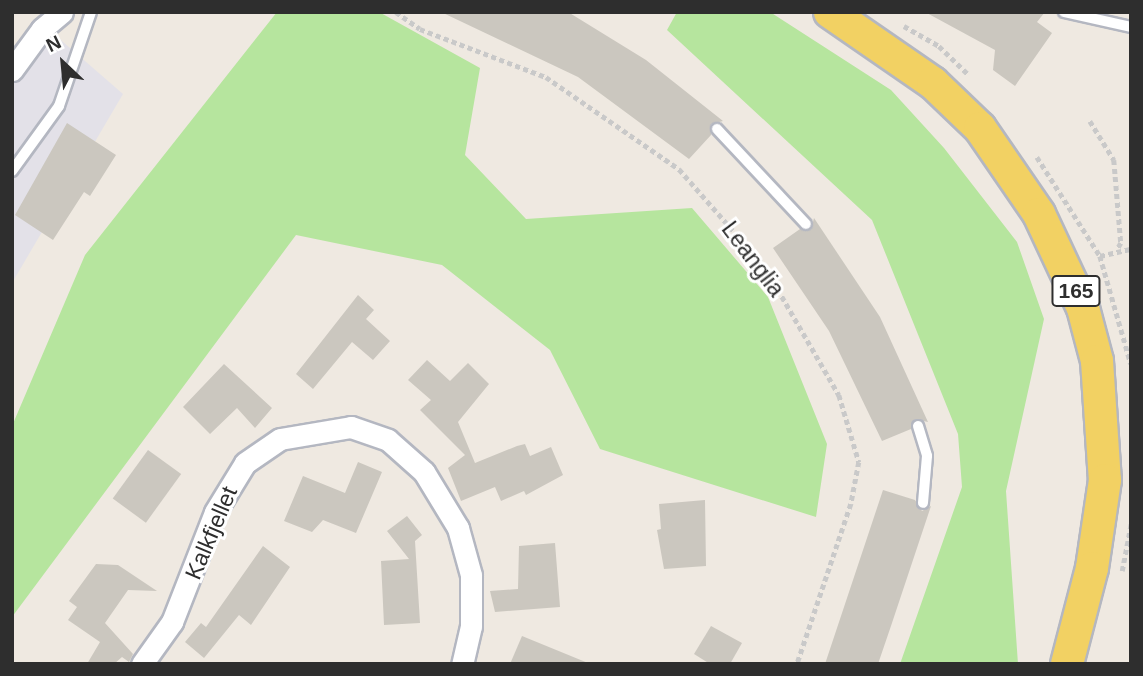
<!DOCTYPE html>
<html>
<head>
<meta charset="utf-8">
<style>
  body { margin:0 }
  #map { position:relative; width:1143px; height:676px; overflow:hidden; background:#efe9e1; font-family:Helvetica,sans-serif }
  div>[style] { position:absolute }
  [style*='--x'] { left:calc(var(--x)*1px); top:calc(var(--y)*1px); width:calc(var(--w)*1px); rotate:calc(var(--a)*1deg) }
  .industrial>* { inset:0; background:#e3e1e8 }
  .green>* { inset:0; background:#b6e59e }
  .building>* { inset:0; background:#cbc7bf; transform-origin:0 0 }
  .path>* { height:4.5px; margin-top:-2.25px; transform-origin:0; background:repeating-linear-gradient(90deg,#c9c9c9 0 5px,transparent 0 8.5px) }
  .roads { filter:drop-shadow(2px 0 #b4b7c1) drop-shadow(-2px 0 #b4b7c1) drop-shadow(0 2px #b4b7c1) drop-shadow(0 -2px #b4b7c1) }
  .lane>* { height:10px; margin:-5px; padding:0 5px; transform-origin:5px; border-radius:5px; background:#fff }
  .street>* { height:21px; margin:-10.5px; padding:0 10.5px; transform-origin:10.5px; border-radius:10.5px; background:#fff }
  .primary>* { height:32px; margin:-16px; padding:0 16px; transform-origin:16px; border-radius:16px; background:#f2d163 }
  span { translate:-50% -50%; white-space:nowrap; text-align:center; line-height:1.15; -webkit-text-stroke:6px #fff; paint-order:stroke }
  .shield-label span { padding:2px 5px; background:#fff; border:2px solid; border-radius:5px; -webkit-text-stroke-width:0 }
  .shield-label { font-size:21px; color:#2e2e2e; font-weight:700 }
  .street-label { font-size:23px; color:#2e2e2e }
  .frame { position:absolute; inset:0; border:14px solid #2e2e2e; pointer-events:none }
  .north { position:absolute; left:28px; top:28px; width:70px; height:70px; -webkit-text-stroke:5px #fff; paint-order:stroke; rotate:334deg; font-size:19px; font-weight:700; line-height:28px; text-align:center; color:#2e2e2e }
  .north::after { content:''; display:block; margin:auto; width:24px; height:32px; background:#2e2e2e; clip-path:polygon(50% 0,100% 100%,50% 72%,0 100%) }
</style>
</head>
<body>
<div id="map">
  <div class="industrial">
    <i style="clip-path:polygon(47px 28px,123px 94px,12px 283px,12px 73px)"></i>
  </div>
  <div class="green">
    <i style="clip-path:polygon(277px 12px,379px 12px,480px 68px,465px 155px,526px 219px,692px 208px,768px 297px,827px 444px,816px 517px,600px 449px,550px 350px,442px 265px,296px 235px,12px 617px,12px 426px,85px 255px)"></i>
    <i style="clip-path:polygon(677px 12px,770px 12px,891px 90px,944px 148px,1017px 242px,1044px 319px,1006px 491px,1018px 664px,900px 664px,962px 487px,958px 434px,872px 220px,667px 30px)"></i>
  </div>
  <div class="building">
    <i style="clip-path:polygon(441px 12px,568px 12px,646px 60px,723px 121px,711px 124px,711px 135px,689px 159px,578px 77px)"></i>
    <i style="clip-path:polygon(925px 12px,1045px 12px,1037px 22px,1052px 33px,1015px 86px,993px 70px,995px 50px)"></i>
    <i style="clip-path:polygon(67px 123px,116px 155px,90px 196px,84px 192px,53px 240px,15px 215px)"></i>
    <i style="clip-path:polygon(814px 218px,880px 317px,928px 422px,915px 419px,911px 429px,882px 441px,829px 331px,773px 248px,800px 229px,811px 230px)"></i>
    <i style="clip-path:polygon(358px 295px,374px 310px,366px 319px,390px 341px,373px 360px,352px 342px,313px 389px,296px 374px)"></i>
    <i style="clip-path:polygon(427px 360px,450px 381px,468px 363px,489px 384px,458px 422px,475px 463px,517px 446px,525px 444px,530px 456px,551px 447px,563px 475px,526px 495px,524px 491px,501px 501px,495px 487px,461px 501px,448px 468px,465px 455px,420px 410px,431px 400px,408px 380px)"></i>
    <i style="clip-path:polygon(224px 364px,272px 408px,255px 428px,237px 408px,210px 434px,183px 407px)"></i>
    <i style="left:148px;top:450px;width:41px;height:60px;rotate:36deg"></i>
    <i style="clip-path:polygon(358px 462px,382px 472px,356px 533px,323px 520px,312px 532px,284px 521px,303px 476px,345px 493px)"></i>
    <i style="clip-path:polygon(883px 490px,915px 500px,922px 511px,931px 506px,892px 623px,878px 664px,825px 664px)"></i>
    <i style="clip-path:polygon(705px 500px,706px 566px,664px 569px,657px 530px,661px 529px,659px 504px)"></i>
    <i style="clip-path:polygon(407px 516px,422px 535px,415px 541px,420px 623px,384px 625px,381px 561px,409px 559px,387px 531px)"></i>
    <i style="clip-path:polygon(555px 543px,560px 607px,495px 612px,490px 591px,518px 589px,519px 546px)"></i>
    <i style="clip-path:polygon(263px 546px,290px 567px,251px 625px,239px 615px,204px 658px,185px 642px,201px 623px,206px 627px)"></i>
    <i style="clip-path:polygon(96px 564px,118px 565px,157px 591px,128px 590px,105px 623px,133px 654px,129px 662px,122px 657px,114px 664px,87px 664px,100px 642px,68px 620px,77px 607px,69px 601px)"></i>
    <i style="clip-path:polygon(711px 626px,742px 643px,730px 664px,710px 664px,694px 654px)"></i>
    <i style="clip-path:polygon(522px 636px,588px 663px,588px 664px,510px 664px)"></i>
  </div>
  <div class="path">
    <i style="--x:396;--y:12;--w:29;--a:35"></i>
    <i style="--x:420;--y:29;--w:135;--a:20.9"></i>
    <i style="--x:546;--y:77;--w:162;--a:34.7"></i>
    <i style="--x:679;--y:169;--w:130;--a:48.7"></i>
    <i style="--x:765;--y:267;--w:148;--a:60"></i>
    <i style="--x:839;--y:395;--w:70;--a:73.4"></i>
    <i style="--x:859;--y:462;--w:43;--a:100.8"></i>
    <i style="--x:851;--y:504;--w:169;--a:108.6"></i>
    <i style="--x:904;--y:26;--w:40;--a:29.7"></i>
    <i style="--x:939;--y:46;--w:42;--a:44"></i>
    <i style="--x:1090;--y:121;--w:46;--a:58.4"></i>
    <i style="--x:1114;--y:160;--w:83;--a:85.2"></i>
    <i style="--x:1121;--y:243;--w:8;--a:120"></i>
    <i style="--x:1037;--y:157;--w:117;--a:57.5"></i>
    <i style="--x:1100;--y:256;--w:112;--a:74"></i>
    <i style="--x:1100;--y:256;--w:32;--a:-13"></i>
    <i style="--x:1122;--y:571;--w:48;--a:-79.2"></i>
  </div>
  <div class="roads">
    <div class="lane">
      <i style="--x:1064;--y:12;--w:69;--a:12.6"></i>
      <i style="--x:717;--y:129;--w:130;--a:46.9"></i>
      <i style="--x:12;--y:171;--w:80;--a:-54.1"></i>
      <i style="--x:59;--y:106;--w:99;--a:-71.2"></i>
      <i style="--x:918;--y:426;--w:31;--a:73"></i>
      <i style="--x:927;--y:456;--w:47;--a:94.9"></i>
    </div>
    <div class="street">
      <i style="--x:12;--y:70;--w:51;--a:-53.8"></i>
      <i style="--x:42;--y:29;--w:26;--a:-40"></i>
      <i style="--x:142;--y:664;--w:52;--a:-54.5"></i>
      <i style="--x:172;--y:622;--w:118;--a:-68.6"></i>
      <i style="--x:215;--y:512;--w:57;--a:-58.5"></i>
      <i style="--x:245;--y:463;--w:42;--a:-34.4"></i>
      <i style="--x:280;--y:439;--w:72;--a:-9.6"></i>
      <i style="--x:351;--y:427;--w:39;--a:19"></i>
      <i style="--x:388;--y:440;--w:48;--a:41.6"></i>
      <i style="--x:424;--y:472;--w:66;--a:58.7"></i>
      <i style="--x:458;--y:528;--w:49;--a:74.5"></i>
      <i style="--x:471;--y:575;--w:51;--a:90"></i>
      <i style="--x:471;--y:626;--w:39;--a:103"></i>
    </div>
    <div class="primary">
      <i style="--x:830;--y:12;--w:125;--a:34.6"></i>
      <i style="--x:933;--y:83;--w:65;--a:43.8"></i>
      <i style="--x:980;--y:128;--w:104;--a:55.5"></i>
      <i style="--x:1039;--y:214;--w:104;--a:64.9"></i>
      <i style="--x:1083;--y:308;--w:55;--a:75.2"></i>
      <i style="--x:1097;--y:361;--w:119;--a:86.2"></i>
      <i style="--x:1105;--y:480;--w:89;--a:98.4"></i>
      <i style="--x:1092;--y:568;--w:99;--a:104.6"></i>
    </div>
  </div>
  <div class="shield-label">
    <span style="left:1076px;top:291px">165</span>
  </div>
  <div class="street-label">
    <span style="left:753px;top:259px;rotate:53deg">Leanglia</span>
    <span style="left:211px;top:533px;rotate:-67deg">Kalkfjellet</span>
  </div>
  <div class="frame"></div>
  <div class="north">N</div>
</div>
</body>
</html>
